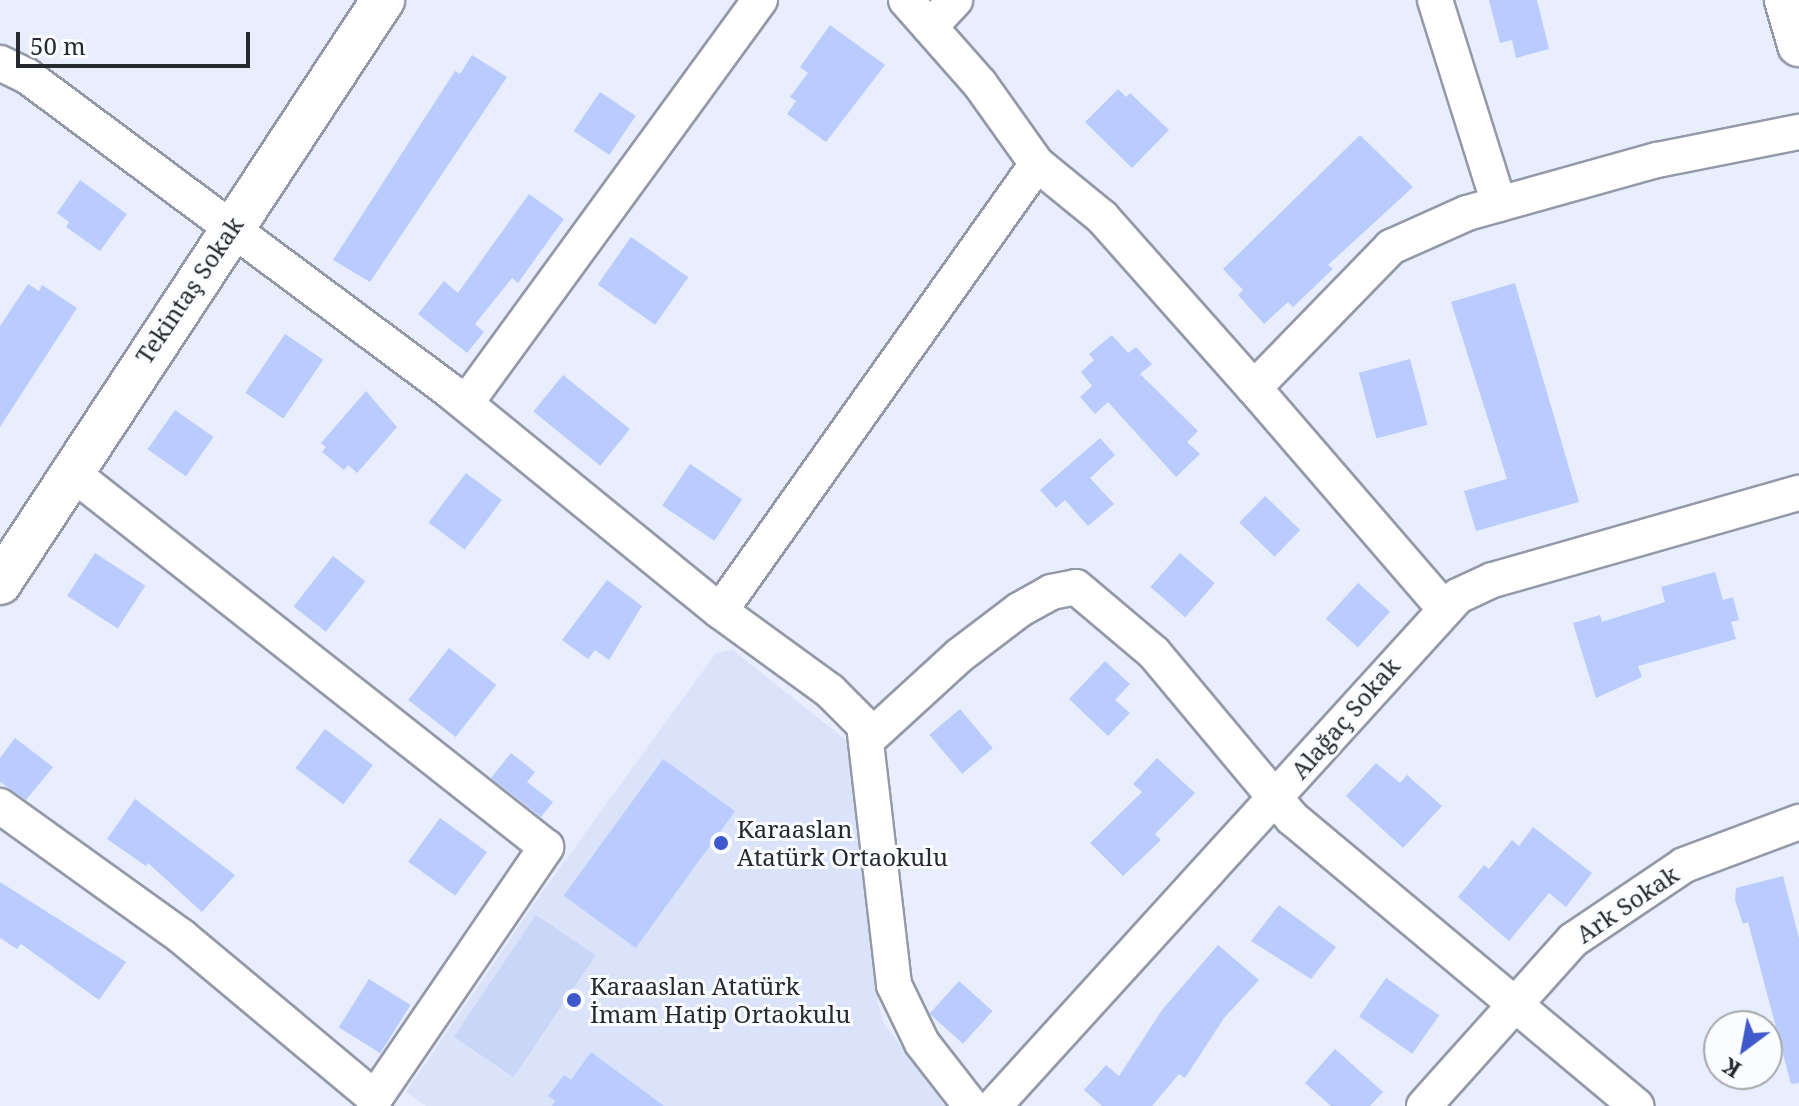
<!DOCTYPE html>
<html>
<head>
<meta charset="utf-8">
<style>
  body { margin:0 }
  #map { position:relative; width:1799px; height:1106px; overflow:hidden; background:#e8eefe; font-family:"Noto Serif",serif }
  div>[style] { position:absolute }
  [style*='--x'] { left:calc(var(--x)*1px); top:calc(var(--y)*1px); width:calc(var(--w)*1px); rotate:calc(var(--a)*1deg) }
  .built>* { inset:0; background:#dbe3fa }
  .green>* { inset:0; background:#cad6f5; transform-origin:0 0 }
  .building>* { inset:0; background:#baccff; transform-origin:0 0 }
  .roads { filter:drop-shadow(2px 0 #9499a8) drop-shadow(-2px 0 #9499a8) drop-shadow(0 2px #9499a8) drop-shadow(0 -2px #9499a8) }
  .minor>* { height:34px; margin:-17px; padding:0 17px; transform-origin:17px; border-radius:17px; background:#fff }
  .tertiary>* { height:42px; margin:-21px; padding:0 21px; transform-origin:21px; border-radius:21px; background:#fff }
  .dots>* { width:22px; height:22px; translate:-50% -50%; box-sizing:border-box; border:4px solid #fafcff; border-radius:50% }
  span { translate:-50% -50%; white-space:nowrap; text-align:center; line-height:1.15; -webkit-text-stroke:6px #fafcff; paint-order:stroke }
  .street-label { font-size:24px; color:#26292e }
  .poi-label { font-size:24px; color:#26292e }
  .left { translate:0 -50%; text-align:left }
  .north { position:absolute; left:1703px; top:1010px; width:80px; height:80px; box-sizing:border-box; background:#fafcff; border:2px solid #a5a8ab; border-radius:50%; rotate:212deg; font-size:22px; font-weight:700; line-height:32px; text-align:center; color:#26292e }
  .north::after { content:''; display:block; margin:auto; width:28px; height:36px; background:#3f58cb; clip-path:polygon(50% 0,100% 100%,50% 72%,0 100%) }
  .scale { position:absolute; left:16px; top:32px; width:234px; height:36px; box-sizing:border-box; border:4px solid #26292e; border-top:0; padding-left:10px; font-size:24px; line-height:28px; white-space:nowrap; color:#26292e; -webkit-text-stroke:6px #fafcff; paint-order:stroke }
</style>
</head>
<body>
<div id="map">
  <div class="built">
    <i style="clip-path:polygon(733px 650px,847px 741px,855px 755px,878px 1003px,883px 1022px,945px 1106px,426px 1106px,406px 1092px,538px 898px,716px 653px)"></i>
  </div>
  <div class="green">
    <i style="left:536px;top:915px;width:72px;height:147px;rotate:34deg"></i>
  </div>
  <div class="building">
    <i style="clip-path:polygon(1489px 0,1537px 0,1549px 49px,1516px 58px,1512px 40px,1500px 43px)"></i>
    <i style="clip-path:polygon(830px 25px,885px 65px,826px 142px,787px 114px,796px 101px,790px 97px,808px 73px,800px 67px)"></i>
    <i style="clip-path:polygon(472px 55px,507px 77px,370px 282px,333px 260px,455px 71px,460px 74px)"></i>
    <i style="clip-path:polygon(1118px 89px,1126px 97px,1130px 93px,1169px 130px,1132px 168px,1085px 122px)"></i>
    <i style="left:600px;top:92px;width:43px;height:47px;rotate:34deg"></i>
    <i style="clip-path:polygon(1360px 135px,1413px 187px,1328px 265px,1333px 269px,1293px 307px,1288px 302px,1264px 324px,1238px 295px,1243px 290px,1223px 269px)"></i>
    <i style="clip-path:polygon(80px 180px,127px 214px,100px 251px,66px 227px,69px 222px,57px 213px)"></i>
    <i style="clip-path:polygon(529px 194px,564px 219px,518px 283px,512px 278px,475px 324px,484px 332px,467px 353px,418px 314px,444px 281px,458px 293px)"></i>
    <i style="left:631px;top:237px;width:70px;height:58px;rotate:35deg"></i>
    <i style="clip-path:polygon(1515px 283px,1579px 502px,1476px 531px,1464px 491px,1507px 479px,1451px 302px)"></i>
    <i style="clip-path:polygon(28px 284px,39px 291px,42px 285px,77px 308px,0 427px,0 326px)"></i>
    <i style="left:285px;top:334px;width:46px;height:71px;rotate:34deg"></i>
    <i style="clip-path:polygon(1112px 335px,1128px 353px,1136px 347px,1152px 364px,1140px 374px,1198px 431px,1187px 442px,1200px 454px,1176px 477px,1108px 402px,1095px 414px,1080px 397px,1092px 386px,1081px 372px,1094px 360px,1089px 354px)"></i>
    <i style="left:1410px;top:359px;width:68px;height:53px;rotate:75deg"></i>
    <i style="left:563px;top:375px;width:86px;height:47px;rotate:39deg"></i>
    <i style="clip-path:polygon(366px 391px,397px 427px,357px 473px,348px 465px,344px 470px,322px 452px,326px 447px,321px 443px)"></i>
    <i style="left:175px;top:410px;width:47px;height:48px;rotate:35deg"></i>
    <i style="clip-path:polygon(1100px 438px,1115px 455px,1090px 478px,1114px 504px,1088px 526px,1065px 500px,1056px 508px,1040px 490px)"></i>
    <i style="left:690px;top:464px;width:63px;height:50px;rotate:34deg"></i>
    <i style="left:466px;top:473px;width:45px;height:62px;rotate:37deg"></i>
    <i style="left:1265px;top:496px;width:49px;height:37px;rotate:44deg"></i>
    <i style="left:95px;top:553px;width:60px;height:51px;rotate:33deg"></i>
    <i style="left:1180px;top:553px;width:46px;height:45px;rotate:41deg"></i>
    <i style="left:333px;top:556px;width:41px;height:64px;rotate:38deg"></i>
    <i style="clip-path:polygon(1715px 572px,1723px 600px,1733px 597px,1739px 620px,1731px 622px,1736px 639px,1638px 666px,1642px 677px,1596px 698px,1573px 623px,1600px 615px,1602px 622px,1665px 602px,1661px 587px)"></i>
    <i style="clip-path:polygon(607px 580px,642px 606px,609px 660px,595px 650px,588px 659px,562px 640px)"></i>
    <i style="left:1358px;top:583px;width:43px;height:48px;rotate:42deg"></i>
    <i style="left:449px;top:648px;width:60px;height:66px;rotate:38deg"></i>
    <i style="clip-path:polygon(1105px 661px,1130px 684px,1115px 700px,1130px 713px,1108px 736px,1069px 699px)"></i>
    <i style="left:960px;top:709px;width:51px;height:40px;rotate:50deg"></i>
    <i style="left:325px;top:729px;width:60px;height:49px;rotate:37deg"></i>
    <i style="clip-path:polygon(15px 738px,53px 767px,26px 800px,0 782px,0 758px)"></i>
    <i style="clip-path:polygon(511px 753px,535px 772px,527px 782px,553px 802px,541px 817px,491px 778px)"></i>
    <i style="clip-path:polygon(1157px 758px,1195px 793px,1155px 834px,1161px 840px,1123px 876px,1090px 843px,1142px 792px,1133px 784px)"></i>
    <i style="left:663px;top:759px;width:89px;height:169px;rotate:36deg"></i>
    <i style="clip-path:polygon(1376px 763px,1400px 783px,1407px 775px,1442px 806px,1403px 848px,1346px 796px)"></i>
    <i style="clip-path:polygon(135px 799px,235px 875px,202px 912px,148px 863px,146px 866px,107px 839px)"></i>
    <i style="left:440px;top:818px;width:58px;height:54px;rotate:36deg"></i>
    <i style="clip-path:polygon(1533px 827px,1592px 873px,1566px 907px,1549px 893px,1509px 941px,1458px 897px,1484px 865px,1489px 869px,1512px 840px,1519px 846px)"></i>
    <i style="clip-path:polygon(1783px 876px,1799px 938px,1799px 1083px,1791px 1084px,1748px 922px,1743px 924px,1735px 900px,1736px 888px)"></i>
    <i style="clip-path:polygon(0 882px,126px 962px,99px 1000px,21px 944px,17px 949px,0 938px)"></i>
    <i style="clip-path:polygon(1279px 905px,1336px 947px,1311px 979px,1251px 941px)"></i>
    <i style="clip-path:polygon(1218px 945px,1259px 980px,1224px 1018px,1185px 1078px,1179px 1074px,1152px 1106px,1102px 1106px,1084px 1090px,1106px 1065px,1119px 1076px,1162px 1010px)"></i>
    <i style="left:1386px;top:978px;width:65px;height:47px;rotate:35deg"></i>
    <i style="left:369px;top:979px;width:49px;height:57px;rotate:32deg"></i>
    <i style="left:959px;top:981px;width:45px;height:44px;rotate:42deg"></i>
    <i style="clip-path:polygon(1335px 1049px,1383px 1092px,1370px 1106px,1331px 1106px,1305px 1083px)"></i>
    <i style="clip-path:polygon(591px 1052px,664px 1106px,552px 1106px,555px 1101px,548px 1096px,564px 1075px,571px 1080px)"></i>
  </div>
  <div class="roads">
    <div class="minor">
      <i style="--x:1435;--y:0;--w:214;--a:72.6"></i>
      <i style="--x:930;--y:27;--w:37;--a:-47"></i>
      <i style="--x:0;--y:63;--w:30;--a:26"></i>
      <i style="--x:27;--y:76;--w:527;--a:36.67"></i>
      <i style="--x:450;--y:391;--w:348;--a:39.2"></i>
      <i style="--x:720;--y:611;--w:136;--a:36"></i>
      <i style="--x:830;--y:691;--w:48;--a:45"></i>
      <i style="--x:864;--y:725;--w:262;--a:83.4"></i>
      <i style="--x:894;--y:985;--w:64;--a:64.2"></i>
      <i style="--x:922;--y:1043;--w:80;--a:52.1"></i>
      <i style="--x:1037;--y:164;--w:84;--a:39.2"></i>
      <i style="--x:1102;--y:217;--w:229;--a:48.4"></i>
      <i style="--x:1254;--y:388;--w:197;--a:-45.8"></i>
      <i style="--x:1391;--y:247;--w:83;--a:-24.1"></i>
      <i style="--x:1467;--y:213;--w:197;--a:-15.6"></i>
      <i style="--x:1657;--y:160;--w:145;--a:-11.2"></i>
      <i style="--x:1254;--y:388;--w:291;--a:49.2"></i>
      <i style="--x:466;--y:403;--w:499;--a:-53.9"></i>
      <i style="--x:720;--y:611;--w:548;--a:-54.66"></i>
      <i style="--x:1037;--y:164;--w:98;--a:-125.5"></i>
      <i style="--x:980;--y:84;--w:112;--a:-131.4"></i>
      <i style="--x:866;--y:741;--w:127;--a:-42.5"></i>
      <i style="--x:960;--y:655;--w:74;--a:-37.3"></i>
      <i style="--x:1019;--y:610;--w:37;--a:-29"></i>
      <i style="--x:1051;--y:592;--w:25;--a:-11"></i>
      <i style="--x:1076;--y:587;--w:102;--a:40.2"></i>
      <i style="--x:1154;--y:653;--w:215;--a:50.1"></i>
      <i style="--x:1292;--y:818;--w:449;--a:39.9"></i>
      <i style="--x:0;--y:806;--w:223;--a:35.7"></i>
      <i style="--x:181;--y:936;--w:253;--a:39.9"></i>
      <i style="--x:375;--y:1098;--w:304;--a:-55.7"></i>
      <i style="--x:546;--y:847;--w:605;--a:-141.71"></i>
      <i style="--x:994;--y:1106;--w:689;--a:-47.7"></i>
      <i style="--x:1458;--y:596;--w:38;--a:-25"></i>
      <i style="--x:1493;--y:580;--w:318;--a:-15.9"></i>
      <i style="--x:1424;--y:1106;--w:223;--a:-48.1"></i>
      <i style="--x:1573;--y:940;--w:134;--a:-34"></i>
      <i style="--x:1684;--y:865;--w:123;--a:-20.5"></i>
    </div>
    <div class="tertiary">
      <i style="--x:1786;--y:0;--w:47;--a:73.9"></i>
      <i style="--x:0;--y:583;--w:698;--a:-56.7"></i>
    </div>
  </div>
  <div class="dots">
    <i style="left:721px;top:843px;background:#3f58cb"></i>
    <i style="left:574px;top:1000px;background:#3f58cb"></i>
  </div>
  <div class="street-label">
    <span style="left:189px;top:290px;rotate:-56deg">Tekintaş Sokak</span>
    <span style="left:1345px;top:718px;rotate:-49deg">Alağaç Sokak</span>
    <span style="left:1627px;top:904px;rotate:-34deg">Ark Sokak</span>
  </div>
  <div class="poi-label">
    <span class="left" style="left:737px;top:843px">Karaaslan<br>Atatürk Ortaokulu</span>
    <span class="left" style="left:590px;top:1000px">Karaaslan Atatürk<br>İmam Hatip Ortaokulu</span>
  </div>
  <div class="north">K</div>
  <div class="scale">50 m</div>
</div>
</body>
</html>
